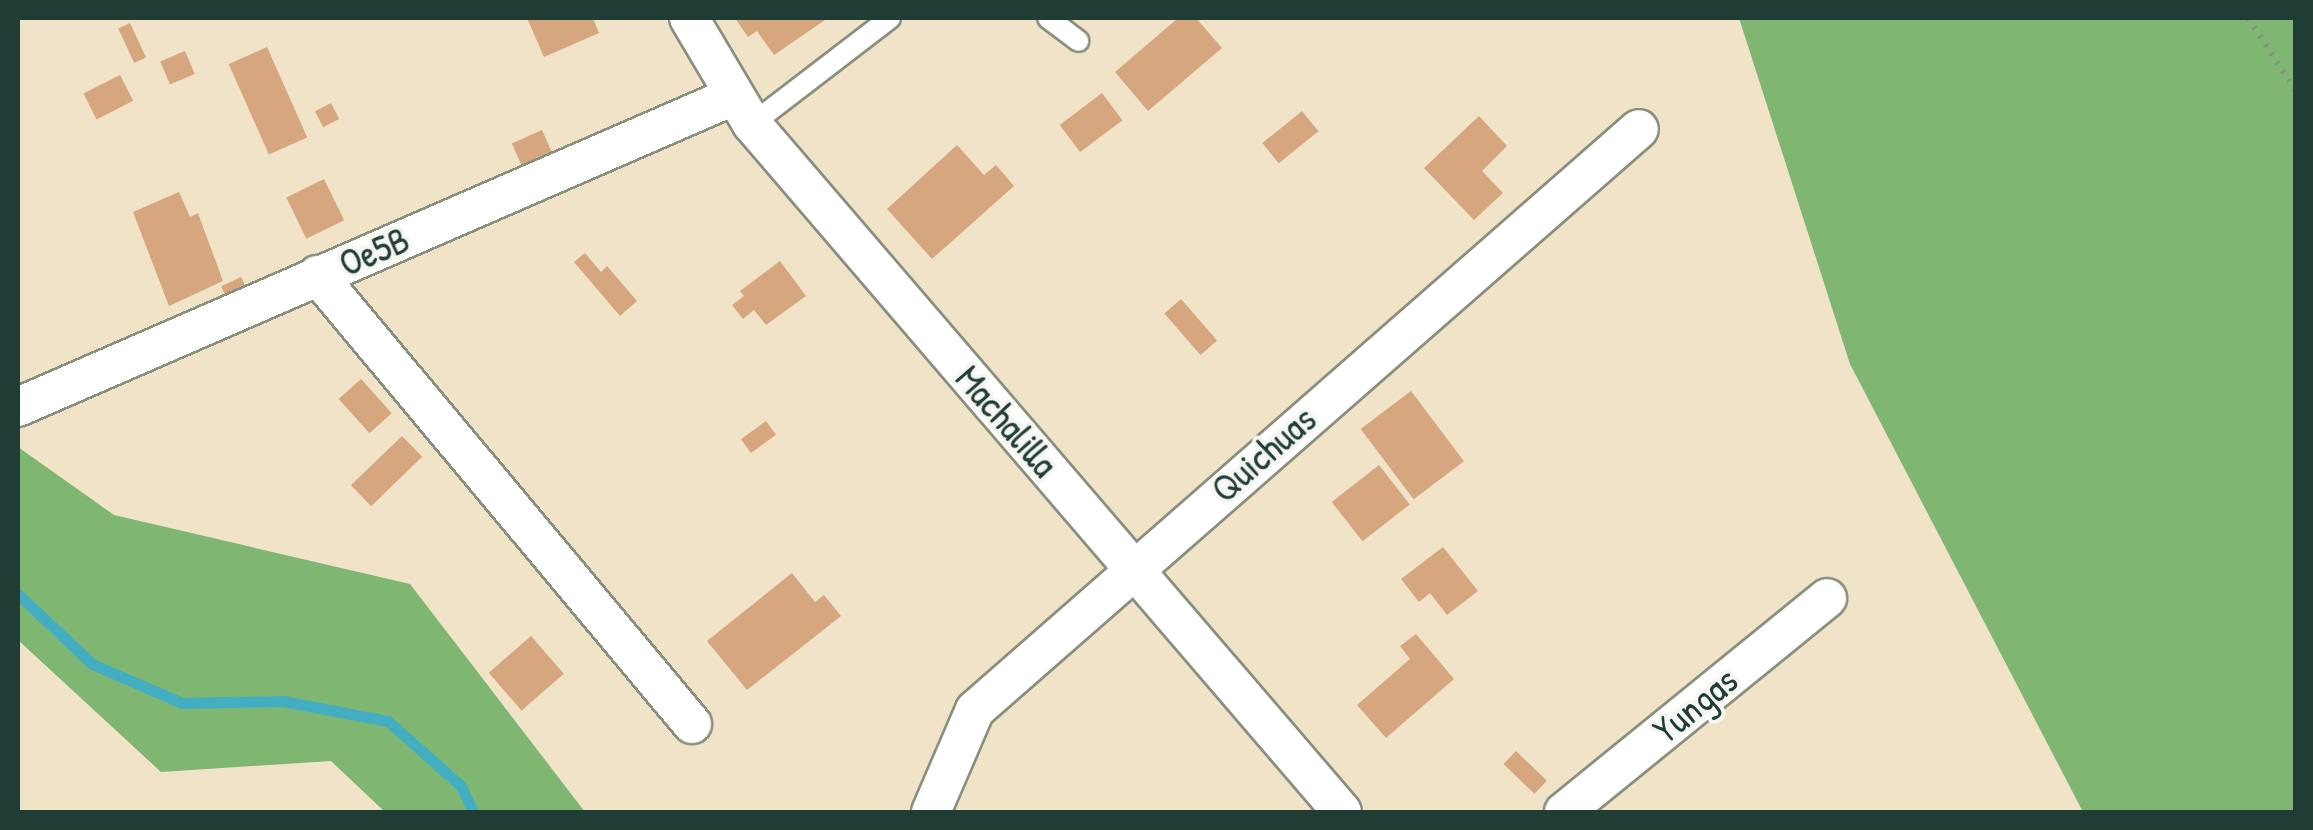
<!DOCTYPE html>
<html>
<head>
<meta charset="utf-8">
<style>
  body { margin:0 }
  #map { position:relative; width:2313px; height:830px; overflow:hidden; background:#f0e3c8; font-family:"Patrick Hand",sans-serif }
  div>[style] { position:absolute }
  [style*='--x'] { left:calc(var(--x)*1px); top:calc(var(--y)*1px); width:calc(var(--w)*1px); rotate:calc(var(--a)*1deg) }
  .forest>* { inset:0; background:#7fb672 }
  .stream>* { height:11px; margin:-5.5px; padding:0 5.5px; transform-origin:5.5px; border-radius:5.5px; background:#43aec2 }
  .building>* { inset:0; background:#d6a67f; transform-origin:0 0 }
  .path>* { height:6px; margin-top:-3px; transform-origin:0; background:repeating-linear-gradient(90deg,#88907e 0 2.5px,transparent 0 10.5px) }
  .roads { filter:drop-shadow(2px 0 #88907e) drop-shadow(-2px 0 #88907e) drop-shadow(0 2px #88907e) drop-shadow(0 -2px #88907e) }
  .lane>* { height:20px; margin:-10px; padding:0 10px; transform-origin:10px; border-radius:10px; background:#fff }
  .street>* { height:38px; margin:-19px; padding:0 19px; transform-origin:19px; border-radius:19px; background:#fff }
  span { translate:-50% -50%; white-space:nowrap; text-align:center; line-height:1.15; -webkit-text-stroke:8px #f6f6f2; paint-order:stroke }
  .street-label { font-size:38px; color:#1f3d34 }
  .frame { position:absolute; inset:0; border:20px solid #1f3d34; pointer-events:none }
</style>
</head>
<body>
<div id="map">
  <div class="forest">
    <i style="clip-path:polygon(1739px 18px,2295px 18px,2295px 812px,2083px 812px,1850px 364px)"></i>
    <i style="clip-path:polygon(18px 447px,114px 515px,410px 584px,585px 812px,385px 812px,331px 761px,161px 772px,18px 640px)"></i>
  </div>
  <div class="stream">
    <i style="--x:18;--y:594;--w:102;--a:43.4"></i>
    <i style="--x:92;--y:664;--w:98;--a:23.4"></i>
    <i style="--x:182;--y:703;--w:101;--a:-1.1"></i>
    <i style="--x:283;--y:701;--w:107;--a:10.8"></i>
    <i style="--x:388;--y:721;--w:98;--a:41.7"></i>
    <i style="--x:461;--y:786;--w:29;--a:65"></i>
  </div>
  <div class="building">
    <i style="clip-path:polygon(527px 18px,593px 18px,599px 33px,544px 57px)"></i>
    <i style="clip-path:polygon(735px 18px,828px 18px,774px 55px,757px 31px,748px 37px)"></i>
    <i style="clip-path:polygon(1178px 18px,1196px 18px,1222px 48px,1148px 111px,1115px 72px)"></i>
    <i style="left:130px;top:23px;width:38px;height:13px;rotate:65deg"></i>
    <i style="left:267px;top:47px;width:99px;height:42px;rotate:66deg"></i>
    <i style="left:185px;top:51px;width:25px;height:27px;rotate:67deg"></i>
    <i style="left:120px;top:75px;width:29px;height:41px;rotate:63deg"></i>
    <i style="left:1102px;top:93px;width:34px;height:53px;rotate:53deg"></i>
    <i style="left:331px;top:103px;width:18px;height:18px;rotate:63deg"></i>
    <i style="left:1302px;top:111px;width:26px;height:51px;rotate:51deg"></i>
    <i style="clip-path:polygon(1479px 116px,1507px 146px,1482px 171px,1503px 193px,1474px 220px,1424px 168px)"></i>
    <i style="left:542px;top:130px;width:30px;height:33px;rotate:66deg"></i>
    <i style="clip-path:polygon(957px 145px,984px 175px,996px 165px,1014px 186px,932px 259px,887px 209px)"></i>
    <i style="left:324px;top:179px;width:46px;height:42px;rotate:64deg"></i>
    <i style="clip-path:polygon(179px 192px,190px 217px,198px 213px,223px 281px,169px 306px,133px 212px)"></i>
    <i style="clip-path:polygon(585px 253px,601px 272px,607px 266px,637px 301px,620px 316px,574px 262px)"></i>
    <i style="clip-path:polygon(780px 261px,806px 296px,766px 325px,754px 310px,743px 319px,732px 305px,744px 296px,740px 291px)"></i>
    <i style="left:241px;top:277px;width:19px;height:22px;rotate:65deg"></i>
    <i style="left:1181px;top:299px;width:55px;height:22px;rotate:49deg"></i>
    <i style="left:361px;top:379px;width:46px;height:30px;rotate:48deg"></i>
    <i style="left:1411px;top:391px;width:88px;height:63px;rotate:53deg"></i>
    <i style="left:766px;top:421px;width:17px;height:31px;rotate:54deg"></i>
    <i style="left:402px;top:436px;width:29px;height:71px;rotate:46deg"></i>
    <i style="left:1379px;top:465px;width:50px;height:60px;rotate:52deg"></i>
    <i style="clip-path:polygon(1443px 547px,1478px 591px,1447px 615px,1430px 593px,1419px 602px,1401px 579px)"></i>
    <i style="clip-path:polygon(792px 573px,815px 602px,824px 595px,841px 616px,747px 690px,707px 641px)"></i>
    <i style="clip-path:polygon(1416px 634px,1454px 679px,1386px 738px,1357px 705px,1410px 659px,1400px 646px)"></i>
    <i style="left:531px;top:636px;width:50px;height:56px;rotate:49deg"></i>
    <i style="left:1516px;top:751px;width:43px;height:18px;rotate:44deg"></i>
  </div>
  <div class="path">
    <i style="--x:2248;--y:18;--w:87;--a:56.7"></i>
  </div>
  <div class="roads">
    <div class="lane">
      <i style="--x:1048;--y:18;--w:38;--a:37"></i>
      <i style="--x:752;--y:124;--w:174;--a:-37.5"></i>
    </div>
    <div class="street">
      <i style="--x:689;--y:18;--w:123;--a:59.3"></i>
      <i style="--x:752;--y:124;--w:906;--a:49.38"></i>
      <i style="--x:317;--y:275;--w:585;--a:50.13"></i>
      <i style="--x:18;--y:407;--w:777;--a:-23.5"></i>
      <i style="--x:931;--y:812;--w:111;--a:-66.7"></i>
      <i style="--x:975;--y:710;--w:882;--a:-41.19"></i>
      <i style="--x:1564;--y:812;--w:339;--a:-39.1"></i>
    </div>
  </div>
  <div class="street-label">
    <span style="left:374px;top:251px;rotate:-23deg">Oe5B</span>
    <span style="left:1007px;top:421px;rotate:49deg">Machalilla</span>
    <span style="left:1263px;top:454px;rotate:-41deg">Quichuas</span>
    <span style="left:1695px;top:705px;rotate:-39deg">Yungas</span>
  </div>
  <div class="frame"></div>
</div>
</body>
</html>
